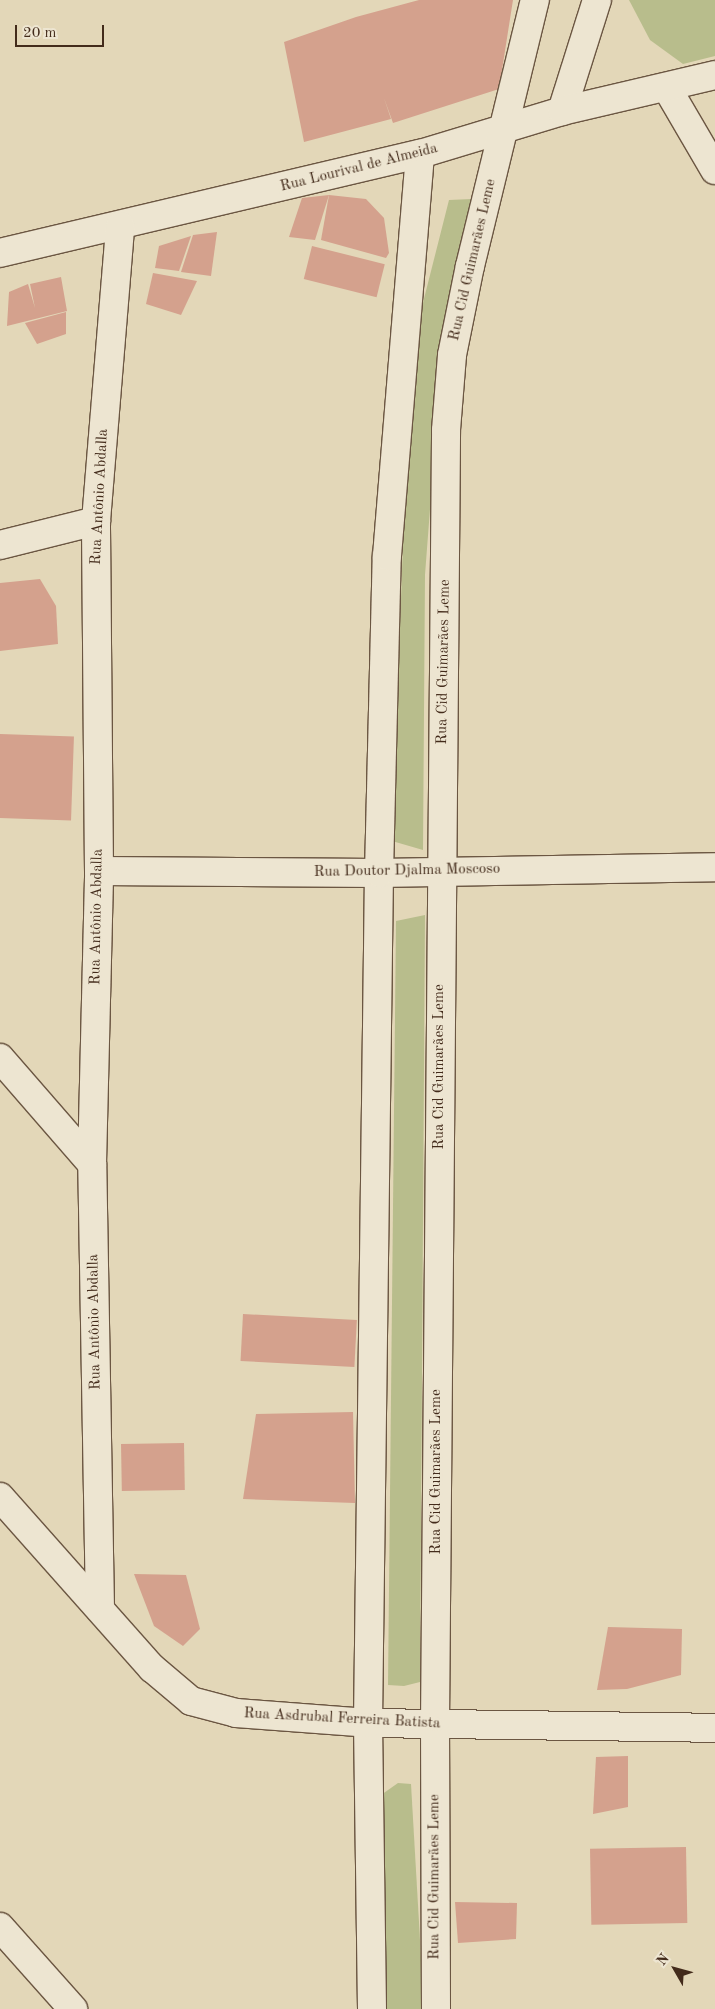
<!DOCTYPE html>
<html>
<head>
<meta charset="utf-8">
<style>
  body { margin:0 }
  #map { position:relative; width:715px; height:2009px; overflow:hidden; background:#e3d7b8; font-family:"Old Standard TT",serif }
  div>[style] { position:absolute }
  [style*='--x'] { left:calc(var(--x)*1px); top:calc(var(--y)*1px); width:calc(var(--w)*1px); rotate:calc(var(--a)*1deg) }
  .green>* { inset:0; background:#b8bd8c }
  .building>* { inset:0; background:#d4a18d; transform-origin:0 0 }
  .roads { filter:drop-shadow(1px 0 #6b5642) drop-shadow(-1px 0 #6b5642) drop-shadow(0 1px #6b5642) drop-shadow(0 -1px #6b5642) }
  .minor>* { height:28px; margin:-14px; padding:0 14px; transform-origin:14px; border-radius:14px; background:#ede5d1 }
  span { translate:-50% -50%; white-space:nowrap; text-align:center; line-height:1.15; -webkit-text-stroke:5px #ede5d1; paint-order:stroke }
  .street-label { font-size:15px; color:#432b1b }
  .north { position:absolute; left:650px; top:1944px; width:50px; height:50px; -webkit-text-stroke:4px #ede5d1; paint-order:stroke; rotate:308deg; font-size:14px; font-weight:700; line-height:20px; text-align:center; color:#432b1b }
  .north::after { content:''; display:block; margin:auto; width:18px; height:22px; background:#432b1b; clip-path:polygon(50% 0,100% 100%,50% 72%,0 100%) }
  .scale { position:absolute; left:15px; top:25px; width:89px; height:22px; box-sizing:border-box; border:2px solid #432b1b; border-top:0; padding-left:6px; font-size:15px; line-height:18px; white-space:nowrap; color:#432b1b; -webkit-text-stroke:4px #ede5d1; paint-order:stroke }
</style>
</head>
<body>
<div id="map">
  <div class="green">
    <i style="clip-path:polygon(629px 0,715px 0,715px 56px,683px 64px,650px 40px)"></i>
    <i style="clip-path:polygon(472px 199px,442px 351px,425px 575px,423px 850px,392px 841px,410px 354px,449px 200px)"></i>
    <i style="clip-path:polygon(425px 915px,420px 1682px,404px 1686px,388px 1685px,396px 921px)"></i>
    <i style="clip-path:polygon(398px 1783px,411px 1784px,424px 2009px,387px 2009px,380px 1880px,381px 1795px)"></i>
  </div>
  <div class="building">
    <i style="clip-path:polygon(419px 0,513px 0,499px 89px,393px 123px,384px 98px,391px 119px,304px 142px,284px 42px,356px 17px)"></i>
    <i style="clip-path:polygon(329px 195px,315px 240px,289px 237px,302px 198px)"></i>
    <i style="clip-path:polygon(329px 195px,366px 199px,384px 218px,389px 253px,386px 258px,321px 240px)"></i>
    <i style="clip-path:polygon(217px 232px,211px 276px,181px 272px,193px 235px)"></i>
    <i style="clip-path:polygon(191px 236px,179px 271px,155px 268px,159px 246px)"></i>
    <i style="left:312px;top:246px;width:75px;height:34px;rotate:14deg"></i>
    <i style="clip-path:polygon(153px 273px,197px 281px,181px 315px,146px 304px)"></i>
    <i style="clip-path:polygon(61px 277px,67px 311px,7px 326px,9px 292px,28px 284px,35px 308px,30px 284px)"></i>
    <i style="clip-path:polygon(66px 312px,66px 334px,37px 344px,25px 323px)"></i>
    <i style="clip-path:polygon(40px 579px,56px 606px,58px 644px,0 651px,0 583px)"></i>
    <i style="left:0;top:734px;width:74px;height:84px;rotate:2deg"></i>
    <i style="left:243px;top:1314px;width:114px;height:47px;rotate:3deg"></i>
    <i style="clip-path:polygon(353px 1412px,355px 1503px,243px 1499px,256px 1414px)"></i>
    <i style="left:184px;top:1443px;width:47px;height:63px;rotate:89deg"></i>
    <i style="clip-path:polygon(134px 1574px,186px 1575px,200px 1629px,183px 1646px,154px 1626px)"></i>
    <i style="clip-path:polygon(608px 1627px,682px 1629px,681px 1675px,627px 1689px,597px 1690px)"></i>
    <i style="clip-path:polygon(628px 1756px,628px 1807px,593px 1814px,596px 1757px)"></i>
    <i style="left:686px;top:1847px;width:76px;height:96px;rotate:89deg"></i>
    <i style="clip-path:polygon(455px 1902px,517px 1903px,516px 1939px,458px 1943px)"></i>
  </div>
  <div class="roads">
    <div class="minor">
      <i style="--x:667;--y:88;--w:95;--a:59.7"></i>
      <i style="--x:562;--y:111;--w:116;--a:-72.5"></i>
      <i style="--x:0;--y:253;--w:432;--a:-13.3"></i>
      <i style="--x:420;--y:154;--w:148;--a:-16.8"></i>
      <i style="--x:562;--y:111;--w:157;--a:-13.2"></i>
      <i style="--x:0;--y:545;--w:99;--a:-14"></i>
      <i style="--x:99;--y:871;--w:280;--a:0.4"></i>
      <i style="--x:379;--y:873;--w:336;--a:-1"></i>
      <i style="--x:0;--y:1058;--w:140;--a:49"></i>
      <i style="--x:0;--y:1497;--w:229;--a:48.4"></i>
      <i style="--x:152;--y:1668;--w:51;--a:40.2"></i>
      <i style="--x:191;--y:1701;--w:47;--a:14.9"></i>
      <i style="--x:236;--y:1713;--w:132;--a:4.3"></i>
      <i style="--x:368;--y:1723;--w:347;--a:0.8"></i>
      <i style="--x:100;--y:1609;--w:445;--a:-91"></i>
      <i style="--x:92;--y:1164;--w:293;--a:-88.6"></i>
      <i style="--x:99;--y:871;--w:350;--a:-90.5"></i>
      <i style="--x:96;--y:521;--w:296;--a:-85.3"></i>
      <i style="--x:0;--y:1927;--w:110;--a:48.3"></i>
      <i style="--x:372;--y:2009;--w:286;--a:-90.8"></i>
      <i style="--x:368;--y:1723;--w:850;--a:-89.26"></i>
      <i style="--x:379;--y:873;--w:317;--a:-88.6"></i>
      <i style="--x:387;--y:556;--w:403;--a:-85.3"></i>
      <i style="--x:436;--y:2009;--w:285;--a:-90.2"></i>
      <i style="--x:435;--y:1724;--w:1294;--a:-89.51"></i>
      <i style="--x:446;--y:430;--w:75;--a:-85.4"></i>
      <i style="--x:452;--y:355;--w:91;--a:-78.6"></i>
      <i style="--x:470;--y:266;--w:274;--a:-76.3"></i>
    </div>
  </div>
  <div class="street-label">
    <span style="left:359px;top:168px;rotate:-14deg">Rua Lourival de Almeida</span>
    <span style="left:473px;top:260px;rotate:-77deg">Rua Cid Guimarães Leme</span>
    <span style="left:100px;top:497px;rotate:-87deg">Rua Antônio Abdalla</span>
    <span style="left:444px;top:662px;rotate:-89deg">Rua Cid Guimarães Leme</span>
    <span style="left:407px;top:871px;rotate:-1deg">Rua Doutor Djalma Moscoso</span>
    <span style="left:97px;top:917px;rotate:-89deg">Rua Antônio Abdalla</span>
    <span style="left:440px;top:1067px;rotate:-90deg">Rua Cid Guimarães Leme</span>
    <span style="left:95px;top:1322px;rotate:-91deg">Rua Antônio Abdalla</span>
    <span style="left:437px;top:1472px;rotate:-90deg">Rua Cid Guimarães Leme</span>
    <span style="left:342px;top:1719px;rotate:3deg">Rua Asdrubal Ferreira Batista</span>
    <span style="left:435px;top:1877px;rotate:-90deg">Rua Cid Guimarães Leme</span>
  </div>
  <div class="north">N</div>
  <div class="scale">20 m</div>
</div>
</body>
</html>
